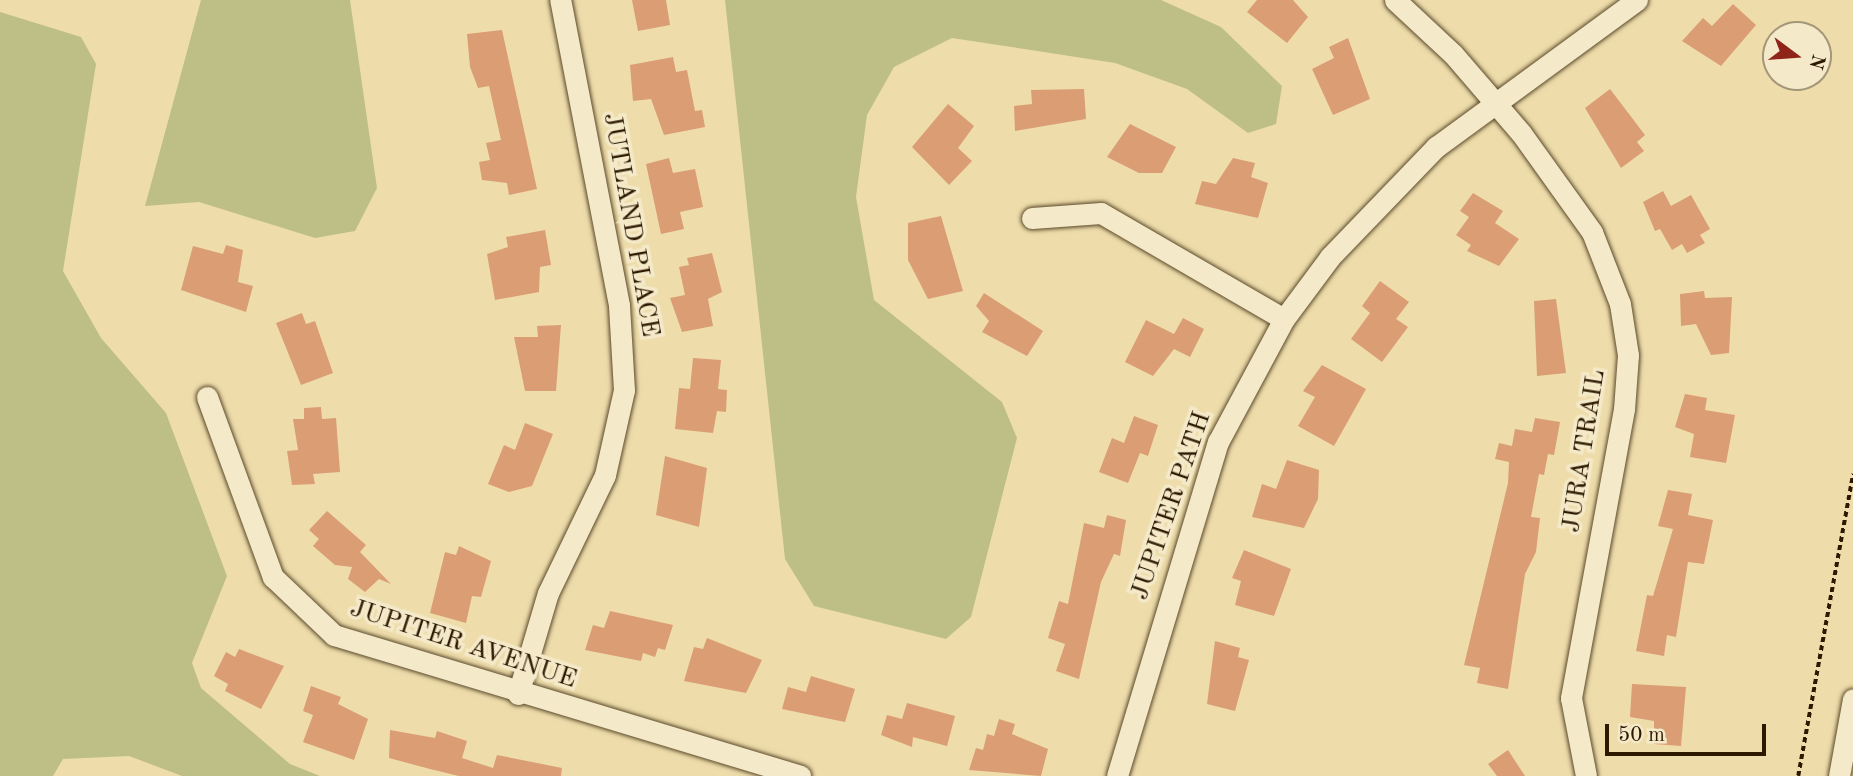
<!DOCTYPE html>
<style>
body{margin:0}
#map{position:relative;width:1853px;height:776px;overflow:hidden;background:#eeddab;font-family:"Old Standard TT",serif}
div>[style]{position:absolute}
.green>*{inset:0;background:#bebf86}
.building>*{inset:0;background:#db9d73}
.path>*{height:3.5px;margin-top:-1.75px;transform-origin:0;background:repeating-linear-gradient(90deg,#2c1900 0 5px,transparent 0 8.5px)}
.roads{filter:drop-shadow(0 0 2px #5c4a2b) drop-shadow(0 0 2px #5c4a2b)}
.minor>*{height:21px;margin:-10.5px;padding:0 10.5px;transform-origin:10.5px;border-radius:10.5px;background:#f4e9c8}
span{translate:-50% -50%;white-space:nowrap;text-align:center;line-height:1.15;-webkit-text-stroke:7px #f4e9c8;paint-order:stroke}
.street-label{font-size:26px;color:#2c1900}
.north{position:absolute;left:1762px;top:21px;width:70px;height:70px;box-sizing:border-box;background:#f4e9c8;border:2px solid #a49678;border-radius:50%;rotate:106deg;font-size:19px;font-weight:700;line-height:28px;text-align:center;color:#2c1900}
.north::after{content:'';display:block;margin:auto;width:24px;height:32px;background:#8f2418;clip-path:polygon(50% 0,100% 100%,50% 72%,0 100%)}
.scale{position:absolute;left:1605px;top:724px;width:161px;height:32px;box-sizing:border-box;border:4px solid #2c1900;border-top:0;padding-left:9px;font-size:21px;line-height:24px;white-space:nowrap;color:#2c1900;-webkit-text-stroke:5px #f4e9c8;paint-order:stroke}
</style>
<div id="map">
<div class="green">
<i style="clip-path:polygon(201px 0,350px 0,377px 188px,355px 231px,315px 238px,199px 202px,145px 206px)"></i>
<i style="clip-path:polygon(725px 0,1161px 0,1221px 27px,1282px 86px,1276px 124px,1248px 133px,1187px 89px,1115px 63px,952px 38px,894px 67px,867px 115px,856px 197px,874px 300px,1002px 402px,1017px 438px,971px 617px,946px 639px,814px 606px,785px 559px)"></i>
<i style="clip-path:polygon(0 12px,81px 37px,96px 64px,63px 271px,101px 338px,166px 413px,227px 576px,192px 663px,201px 688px,290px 764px,320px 776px,182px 776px,129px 756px,63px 759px,53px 776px,0 776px)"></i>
</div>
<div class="building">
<i style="clip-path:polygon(632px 0,666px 0,670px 25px,638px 31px)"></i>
<i style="clip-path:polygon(1257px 0,1293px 0,1308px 17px,1287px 43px,1247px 12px)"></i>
<i style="clip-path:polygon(1733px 4px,1756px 25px,1721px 66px,1682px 41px,1703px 18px,1712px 26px)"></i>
<i style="clip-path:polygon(502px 30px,537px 189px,509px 195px,507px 183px,482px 180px,479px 162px,490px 160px,486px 143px,501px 140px,489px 86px,478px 88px,470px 67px,467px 34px)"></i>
<i style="clip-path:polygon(1348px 38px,1370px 99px,1333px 115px,1312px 69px,1334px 58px,1329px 47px)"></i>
<i style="clip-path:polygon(673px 57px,676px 72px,687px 70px,695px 111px,702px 110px,705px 127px,664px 135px,651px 99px,633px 101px,630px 65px)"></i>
<i style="clip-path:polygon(1084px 89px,1086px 119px,1015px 131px,1014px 106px,1032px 104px,1031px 90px)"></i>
<i style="clip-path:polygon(1610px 89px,1645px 135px,1637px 142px,1644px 151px,1621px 168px,1585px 108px)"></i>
<i style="clip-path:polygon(948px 104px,974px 126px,958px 148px,972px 161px,949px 185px,912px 147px)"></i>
<i style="clip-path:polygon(1130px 124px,1176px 147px,1162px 173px,1139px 173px,1107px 157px)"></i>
<i style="clip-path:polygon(669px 158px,673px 173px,695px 169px,703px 207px,680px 212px,684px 229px,661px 234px,646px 164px)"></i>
<i style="clip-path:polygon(1233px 158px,1255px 163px,1251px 177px,1268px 183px,1258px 218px,1195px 204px,1202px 181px,1216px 184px)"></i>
<i style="clip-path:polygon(1663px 191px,1671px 206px,1691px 195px,1710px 229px,1700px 235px,1705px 243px,1687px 253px,1682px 244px,1672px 250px,1660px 229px,1655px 231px,1643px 202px)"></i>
<i style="clip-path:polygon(1473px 193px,1503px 211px,1495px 223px,1519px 239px,1499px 266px,1467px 251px,1471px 245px,1456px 235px,1469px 217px,1460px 211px)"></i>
<i style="clip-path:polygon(941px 216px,963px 291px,928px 299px,908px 260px,908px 223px)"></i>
<i style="clip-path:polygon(545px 230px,551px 265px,540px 267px,539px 292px,495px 300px,487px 254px,508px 247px,506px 237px)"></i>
<i style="clip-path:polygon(226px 245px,243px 250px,238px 282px,253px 286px,246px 312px,181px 290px,193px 246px,223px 254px)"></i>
<i style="clip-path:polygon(712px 253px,722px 292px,708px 299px,713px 326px,682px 332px,670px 298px,685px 295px,679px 267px,689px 265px,687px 258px)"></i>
<i style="clip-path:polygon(1380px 281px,1409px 302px,1396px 319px,1408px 327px,1382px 362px,1351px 339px,1370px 313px,1362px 306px)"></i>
<i style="clip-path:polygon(1704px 291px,1705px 298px,1732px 297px,1729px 353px,1711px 355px,1696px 324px,1681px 326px,1680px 294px)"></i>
<i style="clip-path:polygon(984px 293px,1043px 331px,1027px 356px,982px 332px,989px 321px,976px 306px)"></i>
<i style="clip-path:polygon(1556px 299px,1566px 373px,1537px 376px,1534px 301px)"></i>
<i style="clip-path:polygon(302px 313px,306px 324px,315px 321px,333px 373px,301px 385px,276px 323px)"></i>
<i style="clip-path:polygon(1183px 318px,1204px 329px,1190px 357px,1174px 349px,1153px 376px,1125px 362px,1146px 320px,1174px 334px)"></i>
<i style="clip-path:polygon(561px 325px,556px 391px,525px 391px,514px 337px,538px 337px,537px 326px)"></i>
<i style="clip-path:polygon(693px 358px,721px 360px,718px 389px,727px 390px,726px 412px,717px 411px,713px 433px,675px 429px,679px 388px,690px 389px)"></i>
<i style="clip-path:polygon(1322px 365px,1366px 389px,1334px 446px,1298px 426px,1315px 397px,1303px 391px)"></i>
<i style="clip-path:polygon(1685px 394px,1707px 398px,1705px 410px,1735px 415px,1726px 463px,1690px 457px,1694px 434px,1675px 427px)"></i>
<i style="clip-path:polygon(321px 407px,322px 419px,336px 418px,340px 472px,313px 474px,315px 484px,292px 485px,287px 451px,298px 450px,293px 419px,304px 419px,304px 408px)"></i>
<i style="clip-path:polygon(1134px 416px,1158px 425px,1148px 456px,1140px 453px,1128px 483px,1099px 472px,1112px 438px,1124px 443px)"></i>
<i style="clip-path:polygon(1535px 418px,1560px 422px,1554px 455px,1548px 454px,1544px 475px,1539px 474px,1531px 517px,1540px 518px,1536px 552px,1525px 574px,1508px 689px,1477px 683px,1480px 668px,1464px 665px,1508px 483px,1509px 462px,1495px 459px,1499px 443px,1512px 446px,1515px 429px,1532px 432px)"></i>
<i style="clip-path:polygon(525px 423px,553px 434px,532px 486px,509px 492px,488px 484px,504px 445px,515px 450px)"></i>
<i style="clip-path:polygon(665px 456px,707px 468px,699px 527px,656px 515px)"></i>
<i style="clip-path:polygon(1287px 460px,1319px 470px,1318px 499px,1304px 528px,1252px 517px,1262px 484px,1276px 489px)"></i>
<i style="clip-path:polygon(1668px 490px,1692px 494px,1688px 515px,1713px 520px,1704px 564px,1688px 562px,1676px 637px,1667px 635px,1664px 656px,1636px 651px,1647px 595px,1653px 596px,1673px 529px,1658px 526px)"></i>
<i style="clip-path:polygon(327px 511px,366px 545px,360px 552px,391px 584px,379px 579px,365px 592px,348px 579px,352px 567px,335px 565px,313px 546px,319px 539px,309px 530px)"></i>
<i style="clip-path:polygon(1107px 515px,1126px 520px,1120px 556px,1114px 554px,1101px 582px,1079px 679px,1056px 671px,1065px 644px,1048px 638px,1059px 601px,1068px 604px,1084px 523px,1104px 528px)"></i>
<i style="clip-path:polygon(459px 546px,491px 561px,481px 597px,472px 596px,466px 623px,430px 613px,445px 552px,456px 555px)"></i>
<i style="clip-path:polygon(1244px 550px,1291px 569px,1274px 616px,1235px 605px,1241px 581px,1232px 578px)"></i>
<i style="clip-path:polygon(610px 611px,673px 625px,665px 650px,658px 648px,655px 657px,643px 653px,641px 661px,585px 650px,593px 625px,604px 628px)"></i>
<i style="clip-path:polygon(707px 638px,762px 660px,746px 693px,684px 681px,694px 647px,703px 649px)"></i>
<i style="clip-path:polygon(1215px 641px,1240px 648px,1238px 657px,1249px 660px,1235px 711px,1207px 704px)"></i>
<i style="clip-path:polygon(239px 649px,284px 666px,261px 709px,225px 691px,228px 684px,214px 676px,226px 652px,235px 657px)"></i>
<i style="clip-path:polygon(811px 676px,855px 689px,845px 722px,782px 709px,788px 687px,806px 692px)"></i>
<i style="clip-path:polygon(1632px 684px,1686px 687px,1681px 746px,1654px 744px,1654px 721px,1630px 717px)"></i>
<i style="clip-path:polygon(311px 686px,341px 697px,338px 704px,368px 719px,354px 760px,303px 742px,313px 715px,303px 711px)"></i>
<i style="clip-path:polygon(907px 703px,955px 716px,947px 746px,913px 737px,912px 747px,881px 735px,887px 715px,902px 719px)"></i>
<i style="clip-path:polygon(999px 719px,1015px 724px,1012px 734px,1048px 749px,1041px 776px,969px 770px,976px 748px,983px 750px,987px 734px,994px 736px)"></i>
<i style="clip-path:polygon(390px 730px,435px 738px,437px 731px,467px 741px,462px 758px,493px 768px,497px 755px,562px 768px,561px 776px,459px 776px,430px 769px,389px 758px)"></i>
<i style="clip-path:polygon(1508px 750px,1525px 776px,1497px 776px,1488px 764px)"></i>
</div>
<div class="path">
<i style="left:1798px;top:776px;width:307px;rotate:-79.7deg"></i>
</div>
<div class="roads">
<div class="minor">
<i style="left:1395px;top:0;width:79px;rotate:43deg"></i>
<i style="left:1453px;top:54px;width:104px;rotate:49.3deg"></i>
<i style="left:1521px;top:133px;width:122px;rotate:54.4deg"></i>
<i style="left:1592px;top:232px;width:77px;rotate:68.7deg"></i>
<i style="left:1620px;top:304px;width:52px;rotate:81.1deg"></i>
<i style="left:1628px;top:355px;width:54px;rotate:94.2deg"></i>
<i style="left:1624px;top:409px;width:294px;rotate:100.4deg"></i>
<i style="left:1571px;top:698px;width:79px;rotate:79.1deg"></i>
<i style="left:1032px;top:218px;width:69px;rotate:-4.1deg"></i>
<i style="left:1101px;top:213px;width:211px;rotate:30.1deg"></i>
<i style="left:207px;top:397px;width:192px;rotate:69.9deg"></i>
<i style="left:273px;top:577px;width:84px;rotate:43.6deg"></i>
<i style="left:334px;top:635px;width:487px;rotate:16.8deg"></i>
<i style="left:518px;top:694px;width:105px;rotate:-73.5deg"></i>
<i style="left:548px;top:593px;width:131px;rotate:-64.2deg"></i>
<i style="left:605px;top:475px;width:87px;rotate:-77.4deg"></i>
<i style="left:624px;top:390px;width:85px;rotate:-93.4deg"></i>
<i style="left:619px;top:305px;width:311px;rotate:-100.9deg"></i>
<i style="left:1117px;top:776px;width:349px;rotate:-73.2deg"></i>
<i style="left:1218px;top:442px;width:140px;rotate:-61.8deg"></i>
<i style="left:1284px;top:319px;width:77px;rotate:-53.4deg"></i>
<i style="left:1330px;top:257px;width:153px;rotate:-46.1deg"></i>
<i style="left:1436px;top:147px;width:249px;rotate:-36.2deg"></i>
<i style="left:1839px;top:776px;width:78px;rotate:-79.7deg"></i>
</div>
</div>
<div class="street-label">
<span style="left:630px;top:225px;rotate:80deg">JUTLAND PLACE</span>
<span style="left:1585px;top:451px;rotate:-81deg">JURA TRAIL</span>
<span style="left:1172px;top:506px;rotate:-71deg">JUPITER PATH</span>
<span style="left:463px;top:645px;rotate:18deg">JUPITER AVENUE</span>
</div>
<div class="north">N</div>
<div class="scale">50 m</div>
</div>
